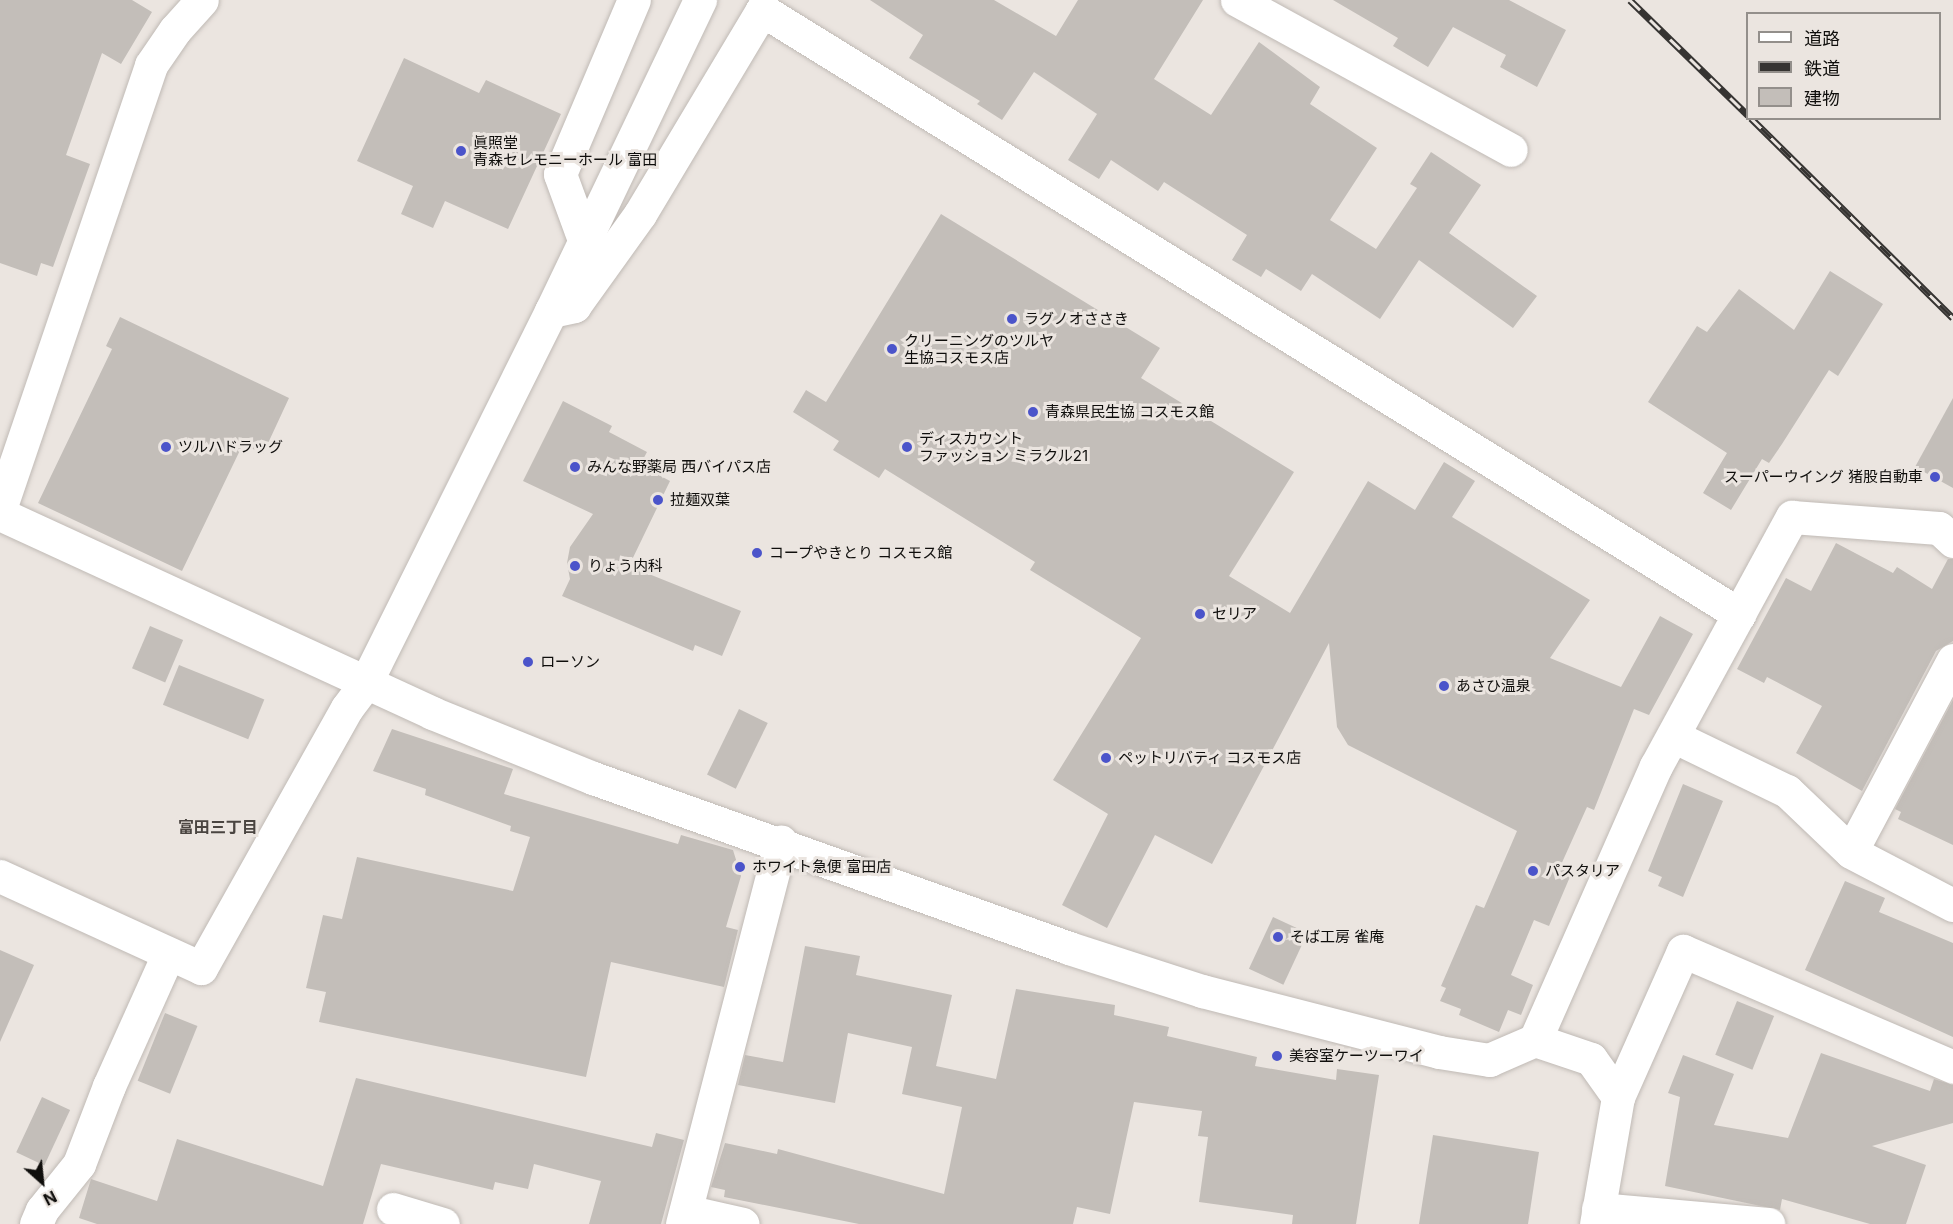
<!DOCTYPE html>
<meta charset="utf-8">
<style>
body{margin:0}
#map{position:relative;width:1953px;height:1224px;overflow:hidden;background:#ebe5e0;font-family:Inter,"Noto Sans JP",sans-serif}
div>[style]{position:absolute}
.building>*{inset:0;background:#c3beb9;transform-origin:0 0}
.roads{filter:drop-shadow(0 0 2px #c0bab5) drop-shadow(0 0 2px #c0bab5)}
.minor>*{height:33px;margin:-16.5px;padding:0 16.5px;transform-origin:16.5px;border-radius:16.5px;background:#fff}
.rail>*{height:7px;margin-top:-3.5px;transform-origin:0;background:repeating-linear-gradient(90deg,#ebe5e0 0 14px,#363432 0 28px);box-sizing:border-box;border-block:2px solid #363432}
.dots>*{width:16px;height:16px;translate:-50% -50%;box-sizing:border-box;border:3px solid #ebe5e0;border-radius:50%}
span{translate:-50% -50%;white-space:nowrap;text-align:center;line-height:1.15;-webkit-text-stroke:6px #ebe5e0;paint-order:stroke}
.poi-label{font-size:15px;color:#0f0e0c}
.left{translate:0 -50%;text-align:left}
.right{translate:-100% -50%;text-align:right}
.neighbourhood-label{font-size:16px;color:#4a4541;font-weight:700}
.legend{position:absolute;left:1746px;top:12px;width:195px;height:108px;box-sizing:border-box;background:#ebe5e0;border:2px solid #938f8b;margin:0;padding:8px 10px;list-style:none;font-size:18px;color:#0f0e0c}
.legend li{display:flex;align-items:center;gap:12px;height:30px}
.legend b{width:30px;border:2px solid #938f8b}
.north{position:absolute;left:12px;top:1152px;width:60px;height:60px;-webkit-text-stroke:4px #ebe5e0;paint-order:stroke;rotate:153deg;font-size:16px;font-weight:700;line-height:24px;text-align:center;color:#0f0e0c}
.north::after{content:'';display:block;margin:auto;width:21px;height:27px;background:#0f0e0c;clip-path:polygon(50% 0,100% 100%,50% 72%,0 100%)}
</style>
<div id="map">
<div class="building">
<i style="clip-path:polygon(0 0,132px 0,152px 12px,121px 64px,102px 53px,66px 155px,90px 164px,53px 267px,41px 263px,37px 276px,0 263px)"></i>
<i style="clip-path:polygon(870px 0,994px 0,1056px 36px,1078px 0,1203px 0,1154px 79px,1211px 115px,1259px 42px,1320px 87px,1310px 104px,1377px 148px,1330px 220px,1376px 249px,1417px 188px,1410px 184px,1431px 152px,1481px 185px,1449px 233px,1537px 296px,1513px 328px,1419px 260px,1380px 319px,1312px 274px,1301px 291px,1266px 269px,1261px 277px,1232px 260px,1247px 235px,1164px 182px,1158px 191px,1111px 160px,1099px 179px,1068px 160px,1097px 114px,1034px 72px,1002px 120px,977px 104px,980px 101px,909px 58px,923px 35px)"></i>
<i style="clip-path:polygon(1333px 0,1509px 0,1566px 30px,1537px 87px,1500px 67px,1506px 55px,1453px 27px,1428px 67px,1393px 46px,1398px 38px)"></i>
<i style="clip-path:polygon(404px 58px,479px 93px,486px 80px,561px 114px,508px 229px,445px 201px,433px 228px,401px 214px,413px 186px,357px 161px)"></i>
<i style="clip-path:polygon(941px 214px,1160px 348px,1141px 378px,1294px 472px,1229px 576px,1290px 613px,1368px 481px,1415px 510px,1444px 462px,1475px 481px,1452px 517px,1590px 600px,1550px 658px,1621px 687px,1660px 616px,1693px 634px,1649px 715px,1634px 709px,1594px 810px,1587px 807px,1560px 867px,1572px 872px,1549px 926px,1534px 920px,1511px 975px,1533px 985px,1521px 1015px,1508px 1010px,1499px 1032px,1459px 1015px,1461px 1009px,1440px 1001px,1446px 988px,1441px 986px,1476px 905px,1484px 908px,1517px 831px,1348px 745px,1337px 727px,1329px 643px,1212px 864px,1155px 835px,1107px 928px,1062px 905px,1108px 814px,1053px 780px,1141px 638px,1030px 570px,1035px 562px,885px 469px,879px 478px,833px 450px,839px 441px,793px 412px,806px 390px,826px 402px)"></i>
<i style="clip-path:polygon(1830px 271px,1883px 304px,1838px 376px,1829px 370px,1782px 444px,1769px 463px,1762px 459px,1731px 510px,1703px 493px,1727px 453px,1648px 402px,1697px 326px,1707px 332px,1739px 289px,1794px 330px)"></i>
<i style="clip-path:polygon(120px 317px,289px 398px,263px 454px,243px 444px,182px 571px,38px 503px,112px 349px,106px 346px)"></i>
<i style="clip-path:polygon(1953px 398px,1953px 488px,1915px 467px)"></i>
<i style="clip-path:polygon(563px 401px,612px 426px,609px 432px,647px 452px,640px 465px,670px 481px,629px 566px,741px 611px,722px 656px,695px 645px,693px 651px,562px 596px,570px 579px,567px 563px,570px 547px,593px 514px,523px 481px)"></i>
<i style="clip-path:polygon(1836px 543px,1893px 573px,1897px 567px,1932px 589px,1948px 559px,1953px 559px,1953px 641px,1936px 651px,1862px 791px,1796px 753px,1822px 706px,1767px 677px,1764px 683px,1737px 669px,1786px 578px,1811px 591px)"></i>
<i style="left:150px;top:626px;width:36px;height:46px;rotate:23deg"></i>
<i style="left:179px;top:665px;width:92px;height:43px;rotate:22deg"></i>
<i style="clip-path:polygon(1953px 700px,1953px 845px,1898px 819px,1901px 812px,1895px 809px)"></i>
<i style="left:739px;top:709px;width:32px;height:73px;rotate:26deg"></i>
<i style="clip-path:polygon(392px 729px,513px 769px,504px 794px,678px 844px,681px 835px,733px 850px,741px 876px,726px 927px,738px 930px,724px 987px,611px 962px,586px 1077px,319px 1022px,326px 992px,306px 988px,323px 915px,342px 919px,357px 857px,513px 891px,530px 837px,510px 831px,511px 826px,425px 795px,426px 789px,373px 771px)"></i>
<i style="clip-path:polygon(1683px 784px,1723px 801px,1683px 897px,1658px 886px,1662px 877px,1648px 871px)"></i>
<i style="clip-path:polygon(1845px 881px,1885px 898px,1879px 912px,1953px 943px,1953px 1037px,1805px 970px)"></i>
<i style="left:1273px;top:917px;width:38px;height:57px;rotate:25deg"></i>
<i style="clip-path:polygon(805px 946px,860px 956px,856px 975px,952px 995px,936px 1066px,996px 1079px,1016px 989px,1115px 1005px,1114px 1015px,1169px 1027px,1167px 1036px,1257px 1057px,1255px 1066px,1336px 1080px,1337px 1069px,1379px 1075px,1356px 1224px,1292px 1224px,1293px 1215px,1199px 1202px,1208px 1137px,1198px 1136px,1202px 1111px,1134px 1102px,1110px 1214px,1077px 1207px,1073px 1224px,859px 1224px,724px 1197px,725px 1190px,711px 1187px,725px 1143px,777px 1154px,778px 1149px,944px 1194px,962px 1107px,902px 1094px,912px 1047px,848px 1033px,835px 1103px,738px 1085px,745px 1055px,783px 1062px)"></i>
<i style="clip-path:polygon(0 950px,34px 965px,0 1042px)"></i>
<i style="left:1737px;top:1001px;width:40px;height:58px;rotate:22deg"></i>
<i style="left:165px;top:1013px;width:35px;height:73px;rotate:22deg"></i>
<i style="clip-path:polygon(1821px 1053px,1930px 1091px,1934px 1079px,1953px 1085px,1953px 1123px,1872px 1146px,1926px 1165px,1906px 1224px,1870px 1224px,1782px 1199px,1780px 1210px,1665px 1186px,1680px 1097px,1668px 1093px,1683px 1055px,1734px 1074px,1714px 1125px,1788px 1138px)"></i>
<i style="clip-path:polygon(356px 1078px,652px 1147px,656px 1133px,684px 1140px,661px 1224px,589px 1224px,601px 1181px,534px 1164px,528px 1189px,495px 1182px,493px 1190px,381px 1164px,363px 1224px,97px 1224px,79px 1218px,91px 1179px,157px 1201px,177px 1139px,323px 1186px)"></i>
<i style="left:42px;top:1097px;width:31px;height:61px;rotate:25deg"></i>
<i style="clip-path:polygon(1433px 1135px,1539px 1152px,1528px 1224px,1419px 1224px)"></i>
</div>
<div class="roads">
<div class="minor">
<i style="left:1237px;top:0;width:312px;rotate:28.7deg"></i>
<i style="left:583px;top:237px;width:67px;rotate:-110.1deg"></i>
<i style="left:560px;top:174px;width:189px;rotate:-67deg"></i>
<i style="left:551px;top:311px;width:24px;rotate:-12deg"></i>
<i style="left:574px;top:306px;width:113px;rotate:-54.3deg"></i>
<i style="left:640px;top:214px;width:238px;rotate:-59.1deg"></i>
<i style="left:762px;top:10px;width:1149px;rotate:31.73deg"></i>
<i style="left:0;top:509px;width:469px;rotate:-71.2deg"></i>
<i style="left:151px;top:65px;width:42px;rotate:-55.6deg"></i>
<i style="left:175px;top:30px;width:40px;rotate:-48deg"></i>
<i style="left:0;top:514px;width:476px;rotate:24.7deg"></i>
<i style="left:432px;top:713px;width:174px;rotate:22deg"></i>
<i style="left:593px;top:778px;width:505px;rotate:19.65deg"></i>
<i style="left:1069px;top:948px;width:140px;rotate:17.9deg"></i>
<i style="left:1202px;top:991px;width:245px;rotate:14.4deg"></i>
<i style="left:1439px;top:1052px;width:51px;rotate:9.1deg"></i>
<i style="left:1489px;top:1060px;width:50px;rotate:-23.5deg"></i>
<i style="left:1535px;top:1040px;width:59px;rotate:18.7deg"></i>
<i style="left:1591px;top:1059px;width:47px;rotate:54.6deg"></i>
<i style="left:1618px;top:1097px;width:129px;rotate:99.8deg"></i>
<i style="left:1953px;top:660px;width:217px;rotate:118deg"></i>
<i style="left:1851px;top:852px;width:115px;rotate:27.5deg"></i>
<i style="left:1673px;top:736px;width:127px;rotate:25.8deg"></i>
<i style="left:1787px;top:791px;width:88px;rotate:43.6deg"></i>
<i style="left:0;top:876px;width:221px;rotate:24.6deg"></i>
<i style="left:201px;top:968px;width:298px;rotate:-60.7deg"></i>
<i style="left:347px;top:708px;width:30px;rotate:-53deg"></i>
<i style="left:365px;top:684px;width:417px;rotate:-63.5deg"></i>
<i style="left:551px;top:311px;width:345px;rotate:-64.4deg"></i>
<i style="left:1535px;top:1040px;width:300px;rotate:-66.2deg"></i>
<i style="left:1656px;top:766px;width:284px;rotate:-61.4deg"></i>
<i style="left:1792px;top:517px;width:147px;rotate:4.3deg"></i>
<i style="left:1939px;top:528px;width:19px;rotate:43deg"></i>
<i style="left:1618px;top:1097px;width:160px;rotate:-66deg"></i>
<i style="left:1683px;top:951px;width:294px;rotate:23.2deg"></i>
<i style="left:393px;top:1209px;width:52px;rotate:16.7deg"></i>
<i style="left:1598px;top:1209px;width:171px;rotate:5deg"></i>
<i style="left:686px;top:1211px;width:58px;rotate:12.8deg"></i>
<i style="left:36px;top:1224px;width:15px;rotate:-67deg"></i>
<i style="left:42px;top:1210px;width:59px;rotate:-51.2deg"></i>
<i style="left:79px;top:1164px;width:84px;rotate:-69deg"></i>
<i style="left:109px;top:1086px;width:144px;rotate:-65.8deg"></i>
<i style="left:682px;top:1224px;width:395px;rotate:-75.5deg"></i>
</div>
</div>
<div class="rail">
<i style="left:1630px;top:0;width:165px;rotate:44.3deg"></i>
<i style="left:1751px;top:118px;width:284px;rotate:44.7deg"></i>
</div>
<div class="dots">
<i style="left:461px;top:151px;background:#4b54ca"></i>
<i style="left:1012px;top:319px;background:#4b54ca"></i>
<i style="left:892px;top:349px;background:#4b54ca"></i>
<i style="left:1033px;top:412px;background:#4b54ca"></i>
<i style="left:166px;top:447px;background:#4b54ca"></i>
<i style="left:907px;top:447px;background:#4b54ca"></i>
<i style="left:575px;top:467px;background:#4b54ca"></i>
<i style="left:1935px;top:477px;background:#4b54ca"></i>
<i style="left:658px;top:500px;background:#4b54ca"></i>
<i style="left:757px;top:553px;background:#4b54ca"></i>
<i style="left:575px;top:566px;background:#4b54ca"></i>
<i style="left:1200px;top:614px;background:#4b54ca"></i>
<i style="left:528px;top:662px;background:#4b54ca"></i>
<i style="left:1444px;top:686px;background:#4b54ca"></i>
<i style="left:1106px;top:758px;background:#4b54ca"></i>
<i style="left:740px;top:867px;background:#4b54ca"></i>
<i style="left:1533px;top:871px;background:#4b54ca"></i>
<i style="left:1278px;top:937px;background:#4b54ca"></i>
<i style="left:1277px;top:1056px;background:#4b54ca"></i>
</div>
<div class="poi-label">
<span class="left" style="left:473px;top:151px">眞照堂<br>青森セレモニーホール 富田</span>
<span class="left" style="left:1024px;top:319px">ラグノオささき</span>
<span class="left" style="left:904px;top:349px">クリーニングのツルヤ<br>生協コスモス店</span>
<span class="left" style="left:1045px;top:412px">青森県民生協 コスモス館</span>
<span class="left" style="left:919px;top:447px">ディスカウント<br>ファッション ミラクル21</span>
<span class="left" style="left:178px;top:447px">ツルハドラッグ</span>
<span class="left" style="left:587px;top:467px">みんな野薬局 西バイパス店</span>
<span class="right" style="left:1923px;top:477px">スーパーウイング 猪股自動車</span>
<span class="left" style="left:670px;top:500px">拉麺双葉</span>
<span class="left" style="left:769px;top:553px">コープやきとり コスモス館</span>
<span class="left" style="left:588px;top:566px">りょう内科</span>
<span class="left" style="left:1212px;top:614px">セリア</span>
<span class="left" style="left:540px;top:662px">ローソン</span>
<span class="left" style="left:1456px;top:686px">あさひ温泉</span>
<span class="left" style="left:1118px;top:758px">ペットリバティ コスモス店</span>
<span class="left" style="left:752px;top:867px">ホワイト急便 富田店</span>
<span class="left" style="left:1545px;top:871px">パスタリア</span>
<span class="left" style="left:1290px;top:937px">そば工房 雀庵</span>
<span class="left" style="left:1289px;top:1056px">美容室ケーツーワイ</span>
</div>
<div class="neighbourhood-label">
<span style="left:218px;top:827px">富田三丁目</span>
</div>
<ul class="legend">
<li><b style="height:8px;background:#fff"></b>道路</li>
<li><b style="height:8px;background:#363432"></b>鉄道</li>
<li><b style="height:16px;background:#c3beb9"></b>建物</li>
</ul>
<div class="north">N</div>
</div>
